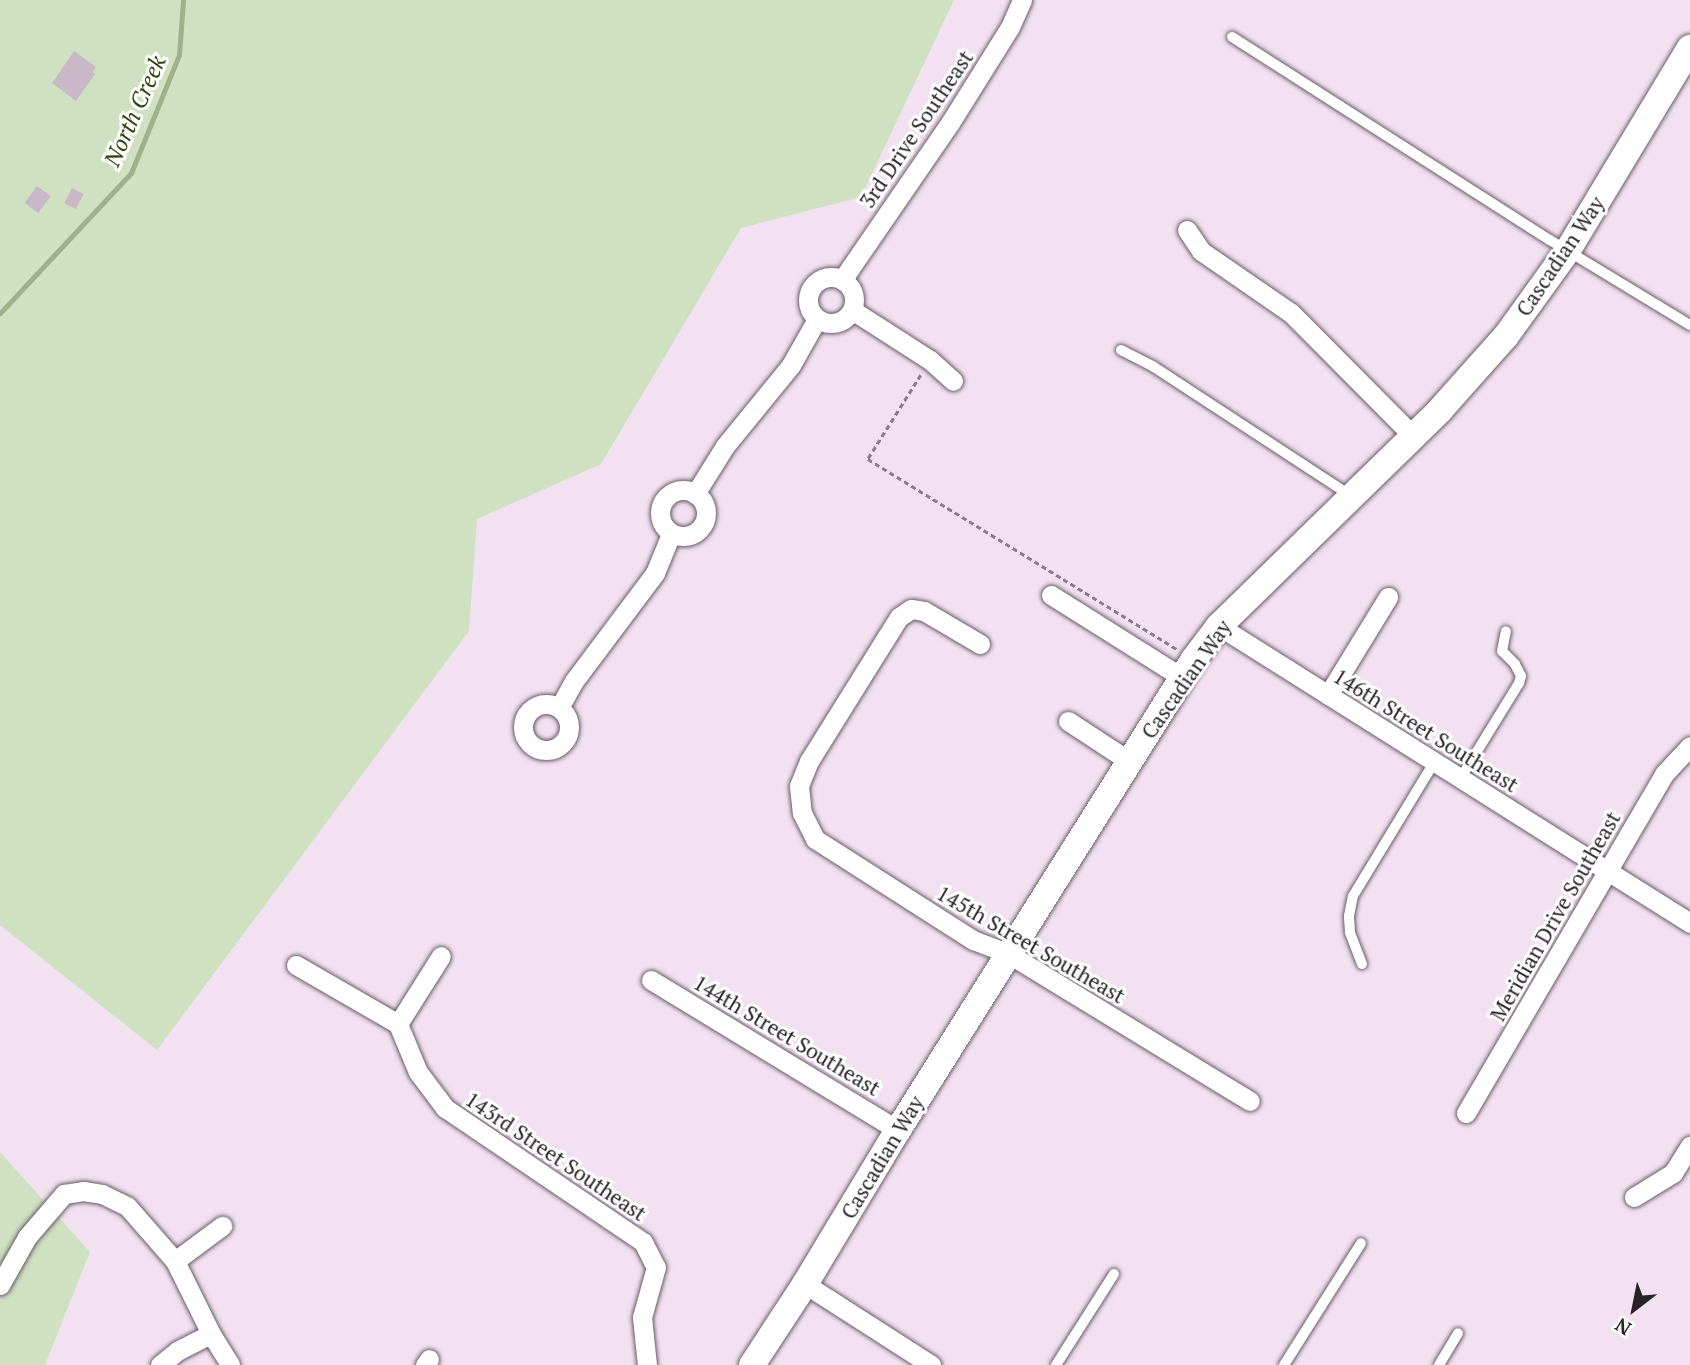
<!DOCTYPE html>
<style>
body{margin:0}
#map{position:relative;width:1690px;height:1365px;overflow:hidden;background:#f2e2f1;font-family:"PT Serif",serif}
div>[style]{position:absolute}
.green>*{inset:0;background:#cfe1c0}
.stream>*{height:5px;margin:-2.5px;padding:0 2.5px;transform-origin:2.5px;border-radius:2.5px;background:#9db28b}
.building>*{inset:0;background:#c9b9c8;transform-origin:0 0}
.path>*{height:2.5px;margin-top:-1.25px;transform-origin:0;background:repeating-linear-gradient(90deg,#887d88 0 5px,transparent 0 8.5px)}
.roads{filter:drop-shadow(0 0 2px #6a5c69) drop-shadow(0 0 2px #6a5c69)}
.lane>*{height:10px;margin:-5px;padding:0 5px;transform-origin:5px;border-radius:5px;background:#fff}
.street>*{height:19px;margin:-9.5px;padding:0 9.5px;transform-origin:9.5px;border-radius:9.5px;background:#fff}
.street>.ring{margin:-9.5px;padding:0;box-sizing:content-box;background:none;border:19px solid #fff;border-radius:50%}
.secondary>*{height:26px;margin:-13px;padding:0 13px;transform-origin:13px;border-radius:13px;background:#fff}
span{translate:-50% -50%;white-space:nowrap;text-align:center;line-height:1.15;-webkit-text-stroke:6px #fff;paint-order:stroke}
.street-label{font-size:21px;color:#292329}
.water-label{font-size:23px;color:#2d460a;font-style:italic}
.north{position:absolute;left:1599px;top:1274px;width:70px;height:70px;-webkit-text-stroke:5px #fff;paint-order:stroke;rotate:212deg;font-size:19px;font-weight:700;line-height:28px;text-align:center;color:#292329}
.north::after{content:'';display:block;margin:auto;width:24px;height:32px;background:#292329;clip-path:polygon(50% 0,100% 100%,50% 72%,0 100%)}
</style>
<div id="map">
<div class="green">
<i style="clip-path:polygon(0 0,954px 0,861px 197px,741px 228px,601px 464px,477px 519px,469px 631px,157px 1050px,0 925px)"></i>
<i style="clip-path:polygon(0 1152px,90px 1252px,45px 1365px,0 1365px)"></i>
</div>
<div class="stream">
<i style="left:0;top:313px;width:192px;rotate:-46.9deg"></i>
<i style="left:131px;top:173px;width:127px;rotate:-67.9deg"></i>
<i style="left:179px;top:55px;width:55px;rotate:-85.8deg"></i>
</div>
<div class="building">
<i style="clip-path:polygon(74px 51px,96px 67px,93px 72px,95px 74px,76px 101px,52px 83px)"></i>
<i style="left:37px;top:186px;width:17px;height:21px;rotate:36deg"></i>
<i style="left:72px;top:188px;width:13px;height:17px;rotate:27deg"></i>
</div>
<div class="path">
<i style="left:921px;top:375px;width:99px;rotate:122.2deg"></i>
<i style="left:868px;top:459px;width:363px;rotate:31.6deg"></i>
</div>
<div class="roads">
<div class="lane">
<i style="left:1232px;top:37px;width:377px;rotate:32.6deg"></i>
<i style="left:1550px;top:240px;width:164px;rotate:31.3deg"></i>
<i style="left:1121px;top:350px;width:37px;rotate:27deg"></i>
<i style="left:1154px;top:367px;width:235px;rotate:33.2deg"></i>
<i style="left:1460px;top:779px;width:113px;rotate:-58.4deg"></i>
<i style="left:1519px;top:683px;width:7px;rotate:-74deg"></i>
<i style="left:1521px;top:676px;width:13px;rotate:-117deg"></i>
<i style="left:1515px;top:664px;width:18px;rotate:-135deg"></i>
<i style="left:1502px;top:651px;width:20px;rotate:-79deg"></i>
<i style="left:1362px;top:964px;width:34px;rotate:-111deg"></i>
<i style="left:1350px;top:932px;width:16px;rotate:-94deg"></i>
<i style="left:1349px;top:916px;width:20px;rotate:-79deg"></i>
<i style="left:1353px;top:896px;width:156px;rotate:-58.7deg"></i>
<i style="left:1056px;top:1365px;width:108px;rotate:-57.5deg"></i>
<i style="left:1284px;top:1365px;width:144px;rotate:-57.7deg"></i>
<i style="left:1439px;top:1365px;width:37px;rotate:-59deg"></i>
</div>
<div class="street">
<i style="left:1187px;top:230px;width:25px;rotate:56deg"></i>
<i style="left:1201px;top:251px;width:109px;rotate:34.6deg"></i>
<i style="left:1291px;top:313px;width:173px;rotate:45.2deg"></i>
<i class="ring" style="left:808px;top:277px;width:27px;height:27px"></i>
<i style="left:842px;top:280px;width:191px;rotate:-55.5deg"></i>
<i style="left:950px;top:123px;width:113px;rotate:-58deg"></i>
<i style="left:1010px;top:27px;width:30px;rotate:-66deg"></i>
<i style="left:852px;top:310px;width:93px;rotate:32.7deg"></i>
<i style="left:930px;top:360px;width:31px;rotate:42deg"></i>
<i class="ring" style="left:660px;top:490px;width:27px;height:27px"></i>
<i style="left:695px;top:494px;width:57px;rotate:-58deg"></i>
<i style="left:725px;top:446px;width:104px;rotate:-50.8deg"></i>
<i style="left:791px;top:365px;width:53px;rotate:-60.5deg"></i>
<i style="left:1051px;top:595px;width:154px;rotate:32.2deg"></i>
<i style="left:1219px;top:626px;width:557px;rotate:32.23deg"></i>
<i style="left:980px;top:644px;width:65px;rotate:-149.5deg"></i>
<i style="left:924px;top:611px;width:13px;rotate:-171deg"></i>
<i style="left:911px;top:609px;width:14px;rotate:146deg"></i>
<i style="left:899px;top:617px;width:170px;rotate:122deg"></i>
<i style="left:809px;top:761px;width:27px;rotate:112deg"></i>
<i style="left:799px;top:786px;width:27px;rotate:84deg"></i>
<i style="left:802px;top:813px;width:29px;rotate:63deg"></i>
<i style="left:815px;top:839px;width:188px;rotate:32.6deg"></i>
<i style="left:973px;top:940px;width:39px;rotate:21deg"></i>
<i style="left:1009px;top:954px;width:282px;rotate:31.4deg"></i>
<i style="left:1328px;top:695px;width:115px;rotate:-58.5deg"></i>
<i class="ring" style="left:523px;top:704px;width:27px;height:27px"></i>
<i style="left:559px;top:708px;width:31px;rotate:-61deg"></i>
<i style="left:574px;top:681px;width:135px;rotate:-53.1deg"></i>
<i style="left:655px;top:573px;width:42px;rotate:-67.7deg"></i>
<i style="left:1068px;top:721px;width:73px;rotate:33.3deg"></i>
<i style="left:296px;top:965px;width:118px;rotate:30deg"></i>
<i style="left:398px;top:1024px;width:52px;rotate:67.4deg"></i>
<i style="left:418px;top:1072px;width:45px;rotate:53.1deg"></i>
<i style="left:445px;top:1108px;width:239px;rotate:34.1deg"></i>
<i style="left:643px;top:1242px;width:28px;rotate:63deg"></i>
<i style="left:656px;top:1267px;width:52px;rotate:105.6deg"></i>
<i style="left:642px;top:1317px;width:48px;rotate:84.1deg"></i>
<i style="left:651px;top:980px;width:289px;rotate:31.3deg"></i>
<i style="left:398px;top:1024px;width:80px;rotate:-57.7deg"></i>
<i style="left:1466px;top:1113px;width:393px;rotate:-59.7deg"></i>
<i style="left:1664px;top:774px;width:38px;rotate:-47deg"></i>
<i style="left:1634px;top:1197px;width:46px;rotate:-31.6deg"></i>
<i style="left:1673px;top:1173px;width:32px;rotate:-58deg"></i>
<i style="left:175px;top:1261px;width:59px;rotate:-36.7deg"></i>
<i style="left:805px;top:1284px;width:150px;rotate:32.7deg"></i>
<i style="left:0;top:1285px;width:55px;rotate:-60.6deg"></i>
<i style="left:27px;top:1237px;width:57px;rotate:-49.3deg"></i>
<i style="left:64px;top:1194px;width:19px;rotate:-9deg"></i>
<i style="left:83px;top:1191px;width:19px;rotate:9deg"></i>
<i style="left:102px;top:1194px;width:28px;rotate:26deg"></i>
<i style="left:127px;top:1206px;width:73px;rotate:48.9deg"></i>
<i style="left:175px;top:1261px;width:81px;rotate:63.7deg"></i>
<i style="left:211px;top:1334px;width:36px;rotate:58deg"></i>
<i style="left:160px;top:1365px;width:22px;rotate:-39deg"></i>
<i style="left:177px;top:1351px;width:38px;rotate:-27deg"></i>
<i style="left:425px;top:1365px;width:7px;rotate:-56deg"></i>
</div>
<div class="secondary">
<i style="left:752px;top:1365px;width:97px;rotate:-56.8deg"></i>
<i style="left:805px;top:1284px;width:180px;rotate:-58.9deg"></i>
<i style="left:898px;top:1130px;width:556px;rotate:-57.85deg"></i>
<i style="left:1194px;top:659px;width:41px;rotate:-52.9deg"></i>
<i style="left:1219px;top:626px;width:309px;rotate:-44.3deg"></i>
<i style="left:1440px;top:410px;width:99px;rotate:-48.3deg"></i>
<i style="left:1506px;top:336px;width:106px;rotate:-54.2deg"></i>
<i style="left:1568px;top:250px;width:236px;rotate:-58.9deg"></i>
</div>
</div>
<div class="street-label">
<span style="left:916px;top:129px;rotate:-56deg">3rd Drive Southeast</span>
<span style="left:1560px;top:256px;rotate:-56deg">Cascadian Way</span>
<span style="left:1186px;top:679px;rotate:-55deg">Cascadian Way</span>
<span style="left:1426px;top:730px;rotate:32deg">146th Street Southeast</span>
<span style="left:1555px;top:916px;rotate:-60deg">Meridian Drive Southeast</span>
<span style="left:1031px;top:944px;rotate:30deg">145th Street Southeast</span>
<span style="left:787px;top:1035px;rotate:31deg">144th Street Southeast</span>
<span style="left:556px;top:1156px;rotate:34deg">143rd Street Southeast</span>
<span style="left:882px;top:1157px;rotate:-59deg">Cascadian Way</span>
</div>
<div class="water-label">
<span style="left:135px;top:111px;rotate:-66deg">North Creek</span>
</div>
<div class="north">N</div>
</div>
